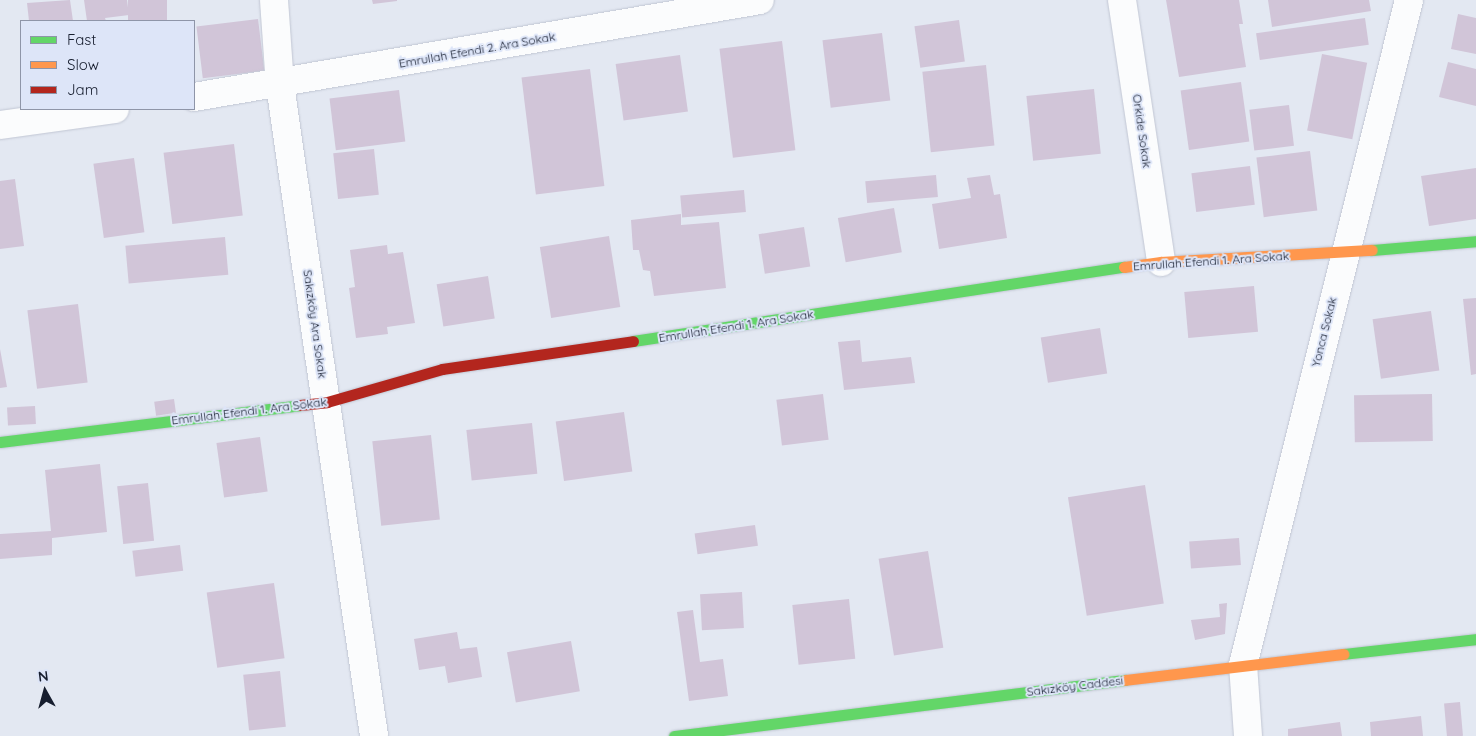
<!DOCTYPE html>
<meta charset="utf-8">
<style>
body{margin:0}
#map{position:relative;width:1476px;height:736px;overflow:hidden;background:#e3e8f2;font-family:Quicksand,sans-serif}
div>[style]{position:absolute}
.building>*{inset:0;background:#d1c5d8;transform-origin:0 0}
.roads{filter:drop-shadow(0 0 1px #c1c6d3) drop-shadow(0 0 1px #c1c6d3)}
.street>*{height:28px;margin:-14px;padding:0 14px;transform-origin:14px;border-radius:14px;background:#fbfcfd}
.fast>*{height:11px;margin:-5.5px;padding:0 5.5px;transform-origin:5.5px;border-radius:5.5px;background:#63d668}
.slow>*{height:11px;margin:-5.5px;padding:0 5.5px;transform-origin:5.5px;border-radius:5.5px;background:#ff974d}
.jam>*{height:11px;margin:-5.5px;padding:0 5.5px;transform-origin:5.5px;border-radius:5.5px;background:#b3261e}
span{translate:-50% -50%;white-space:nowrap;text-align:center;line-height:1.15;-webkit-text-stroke:4px #dde5f8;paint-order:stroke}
.street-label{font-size:12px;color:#171e2f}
.legend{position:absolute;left:20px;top:20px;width:175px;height:90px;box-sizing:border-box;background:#dde5f8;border:1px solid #8e95a8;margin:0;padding:6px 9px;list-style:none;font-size:15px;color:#171e2f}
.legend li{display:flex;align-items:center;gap:10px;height:25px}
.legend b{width:25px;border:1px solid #8e95a8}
.north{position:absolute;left:20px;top:666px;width:50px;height:50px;-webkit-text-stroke:4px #dde5f8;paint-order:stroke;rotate:353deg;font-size:14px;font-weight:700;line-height:20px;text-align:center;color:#171e2f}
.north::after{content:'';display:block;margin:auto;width:18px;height:22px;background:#171e2f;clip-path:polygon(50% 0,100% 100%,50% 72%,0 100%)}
</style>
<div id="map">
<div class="building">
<i style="clip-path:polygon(70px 0,73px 21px,29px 21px,27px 3px)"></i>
<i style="clip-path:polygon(84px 0,127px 0,129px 15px,105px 18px,106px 21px,87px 21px)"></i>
<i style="left:128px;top:0;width:39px;height:21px"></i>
<i style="clip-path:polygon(372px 0,397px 0,397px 1px,373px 4px)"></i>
<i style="clip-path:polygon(1166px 0,1239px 0,1243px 24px,1239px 24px,1246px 67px,1179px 77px)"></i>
<i style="clip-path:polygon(1268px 0,1369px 0,1371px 11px,1272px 27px)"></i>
<i style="clip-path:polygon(1458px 14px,1476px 18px,1476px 54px,1451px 49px)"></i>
<i style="left:1365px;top:18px;width:27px;height:110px;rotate:82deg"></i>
<i style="left:258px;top:19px;width:52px;height:62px;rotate:83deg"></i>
<i style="left:959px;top:20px;width:42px;height:45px;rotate:82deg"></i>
<i style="left:882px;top:33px;width:68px;height:60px;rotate:83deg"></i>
<i style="left:782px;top:41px;width:110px;height:63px;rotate:83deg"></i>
<i style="left:1322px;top:54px;width:46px;height:78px;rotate:11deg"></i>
<i style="left:680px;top:55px;width:57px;height:65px;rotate:82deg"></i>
<i style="clip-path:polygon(1448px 62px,1476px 69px,1476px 106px,1439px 97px)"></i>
<i style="left:986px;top:65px;width:81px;height:64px;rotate:84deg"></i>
<i style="left:590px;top:69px;width:118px;height:69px;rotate:83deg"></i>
<i style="left:1241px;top:82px;width:60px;height:61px;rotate:82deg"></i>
<i style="left:1094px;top:89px;width:65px;height:68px;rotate:84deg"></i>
<i style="left:399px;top:90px;width:52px;height:70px;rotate:83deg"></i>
<i style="left:1289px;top:105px;width:41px;height:40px;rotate:83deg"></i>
<i style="left:234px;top:144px;width:72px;height:71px;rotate:83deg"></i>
<i style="left:374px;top:149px;width:46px;height:41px;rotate:84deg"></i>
<i style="left:1310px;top:151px;width:60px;height:54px;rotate:83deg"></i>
<i style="left:134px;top:158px;width:75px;height:41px;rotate:82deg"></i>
<i style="left:1250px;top:166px;width:39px;height:59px;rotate:83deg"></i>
<i style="clip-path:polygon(1476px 168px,1476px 219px,1429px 226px,1421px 176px)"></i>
<i style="left:936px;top:175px;width:22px;height:71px;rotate:85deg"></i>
<i style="clip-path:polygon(990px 175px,994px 195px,1000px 194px,1007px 238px,939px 249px,932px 204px,971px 198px,967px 178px)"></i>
<i style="clip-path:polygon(15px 179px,24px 246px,0 249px,0 181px)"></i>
<i style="left:744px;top:190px;width:22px;height:64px;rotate:85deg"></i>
<i style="left:894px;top:208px;width:45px;height:57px;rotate:80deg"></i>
<i style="clip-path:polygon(681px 214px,681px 225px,719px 222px,726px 288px,654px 296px,650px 271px,643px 270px,639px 250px,633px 250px,631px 220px)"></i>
<i style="left:804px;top:227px;width:40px;height:46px;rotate:81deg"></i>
<i style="left:609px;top:236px;width:72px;height:70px;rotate:81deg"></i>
<i style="left:225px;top:237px;width:38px;height:100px;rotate:85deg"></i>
<i style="clip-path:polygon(387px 245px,388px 254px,403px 252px,415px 323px,387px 327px,388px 334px,356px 338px,349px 288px,355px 287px,350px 250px)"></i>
<i style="left:488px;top:276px;width:43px;height:52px;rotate:81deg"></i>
<i style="left:1254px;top:286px;width:46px;height:70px;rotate:85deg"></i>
<i style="clip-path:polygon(1476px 298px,1476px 374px,1471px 375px,1463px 299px)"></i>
<i style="left:78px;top:304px;width:79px;height:51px;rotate:83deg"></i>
<i style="left:1431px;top:311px;width:60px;height:59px;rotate:82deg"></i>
<i style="left:1100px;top:328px;width:46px;height:60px;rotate:81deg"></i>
<i style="clip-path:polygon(860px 340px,862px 362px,911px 357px,915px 383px,844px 390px,838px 342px)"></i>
<i style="clip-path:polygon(0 349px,7px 387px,0 388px)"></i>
<i style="left:823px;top:394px;width:46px;height:47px;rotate:83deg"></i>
<i style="left:1432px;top:394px;width:47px;height:78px;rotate:89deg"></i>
<i style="left:174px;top:399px;width:14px;height:20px;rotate:82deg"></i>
<i style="left:35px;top:406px;width:18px;height:28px;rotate:87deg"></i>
<i style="left:624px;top:412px;width:60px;height:69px;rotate:82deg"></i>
<i style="left:532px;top:423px;width:51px;height:66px;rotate:84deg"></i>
<i style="left:431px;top:435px;width:85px;height:59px;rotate:84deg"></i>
<i style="left:260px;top:437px;width:55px;height:44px;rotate:82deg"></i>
<i style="clip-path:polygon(100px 464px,107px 532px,52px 538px,52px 555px,0 559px,0 534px,51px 531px,45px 470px)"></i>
<i style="left:148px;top:483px;width:58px;height:31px;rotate:84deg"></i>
<i style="left:1145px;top:485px;width:120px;height:78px;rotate:81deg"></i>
<i style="left:755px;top:525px;width:21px;height:61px;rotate:82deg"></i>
<i style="left:1239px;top:538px;width:27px;height:50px;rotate:86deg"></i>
<i style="left:180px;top:545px;width:26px;height:48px;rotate:83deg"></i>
<i style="left:928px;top:551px;width:98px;height:50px;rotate:81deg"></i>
<i style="left:274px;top:583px;width:76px;height:68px;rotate:82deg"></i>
<i style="left:742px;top:592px;width:36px;height:42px;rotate:87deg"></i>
<i style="left:849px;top:599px;width:60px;height:57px;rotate:84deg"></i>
<i style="clip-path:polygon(1227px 603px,1225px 634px,1195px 640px,1191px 620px,1220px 617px,1219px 604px)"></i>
<i style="clip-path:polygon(693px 610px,700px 662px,723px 659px,728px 696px,689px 701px,677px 612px)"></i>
<i style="clip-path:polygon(457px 632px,460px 649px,477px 647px,482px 677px,448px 683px,445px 666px,419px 670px,414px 639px)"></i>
<i style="left:571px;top:641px;width:51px;height:65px;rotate:80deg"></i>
<i style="left:280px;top:671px;width:56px;height:37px;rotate:84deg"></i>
<i style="left:1460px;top:702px;width:34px;height:16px;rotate:85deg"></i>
<i style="clip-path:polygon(1421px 716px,1423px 736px,1371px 736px,1370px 722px)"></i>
<i style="clip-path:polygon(1340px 722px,1342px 736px,1288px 736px,1288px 729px)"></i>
</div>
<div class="roads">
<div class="street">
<i style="left:274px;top:0;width:85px;rotate:86deg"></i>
<i style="left:280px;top:85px;width:658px;rotate:81.78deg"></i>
<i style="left:1122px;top:0;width:265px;rotate:81.5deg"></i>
<i style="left:194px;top:97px;width:574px;rotate:-9.72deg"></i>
<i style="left:0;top:125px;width:116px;rotate:-7.9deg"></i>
<i style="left:1248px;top:736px;width:71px;rotate:-94deg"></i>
<i style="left:1243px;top:665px;width:685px;rotate:-75.98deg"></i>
</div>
<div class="fast">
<i style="left:1372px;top:250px;width:104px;rotate:-4.9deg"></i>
<i style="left:633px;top:341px;width:497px;rotate:-8.6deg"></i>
<i style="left:0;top:442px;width:302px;rotate:-7deg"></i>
<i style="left:1343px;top:654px;width:134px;rotate:-6.4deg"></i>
<i style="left:674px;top:736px;width:454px;rotate:-7.1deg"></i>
</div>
<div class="slow">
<i style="left:1124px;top:267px;width:37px;rotate:-8deg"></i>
<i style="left:1161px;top:262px;width:211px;rotate:-3.3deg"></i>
<i style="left:1125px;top:680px;width:220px;rotate:-6.8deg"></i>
</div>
<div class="jam">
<i style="left:300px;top:405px;width:27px;rotate:-6deg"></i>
<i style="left:327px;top:402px;width:120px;rotate:-16deg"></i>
<i style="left:442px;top:369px;width:193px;rotate:-8.3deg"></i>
</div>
</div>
<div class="street-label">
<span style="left:477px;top:50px;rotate:-10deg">Emrullah Efendi 2. Ara Sokak</span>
<span style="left:1142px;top:131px;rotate:82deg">Orkide Sokak</span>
<span style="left:1211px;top:261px;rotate:-4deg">Emrullah Efendi 1. Ara Sokak</span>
<span style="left:315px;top:324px;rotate:82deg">Sakızköy Ara Sokak</span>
<span style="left:736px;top:326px;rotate:-9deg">Emrullah Efendi 1. Ara Sokak</span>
<span style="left:1324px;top:332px;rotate:-76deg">Yonca Sokak</span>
<span style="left:249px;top:411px;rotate:-7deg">Emrullah Efendi 1. Ara Sokak</span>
<span style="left:1075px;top:686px;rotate:-7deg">Sakızköy Caddesi</span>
</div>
<ul class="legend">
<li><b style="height:6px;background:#63d668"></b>Fast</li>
<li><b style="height:6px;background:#ff974d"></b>Slow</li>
<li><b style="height:6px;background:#b3261e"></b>Jam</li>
</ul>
<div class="north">N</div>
</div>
